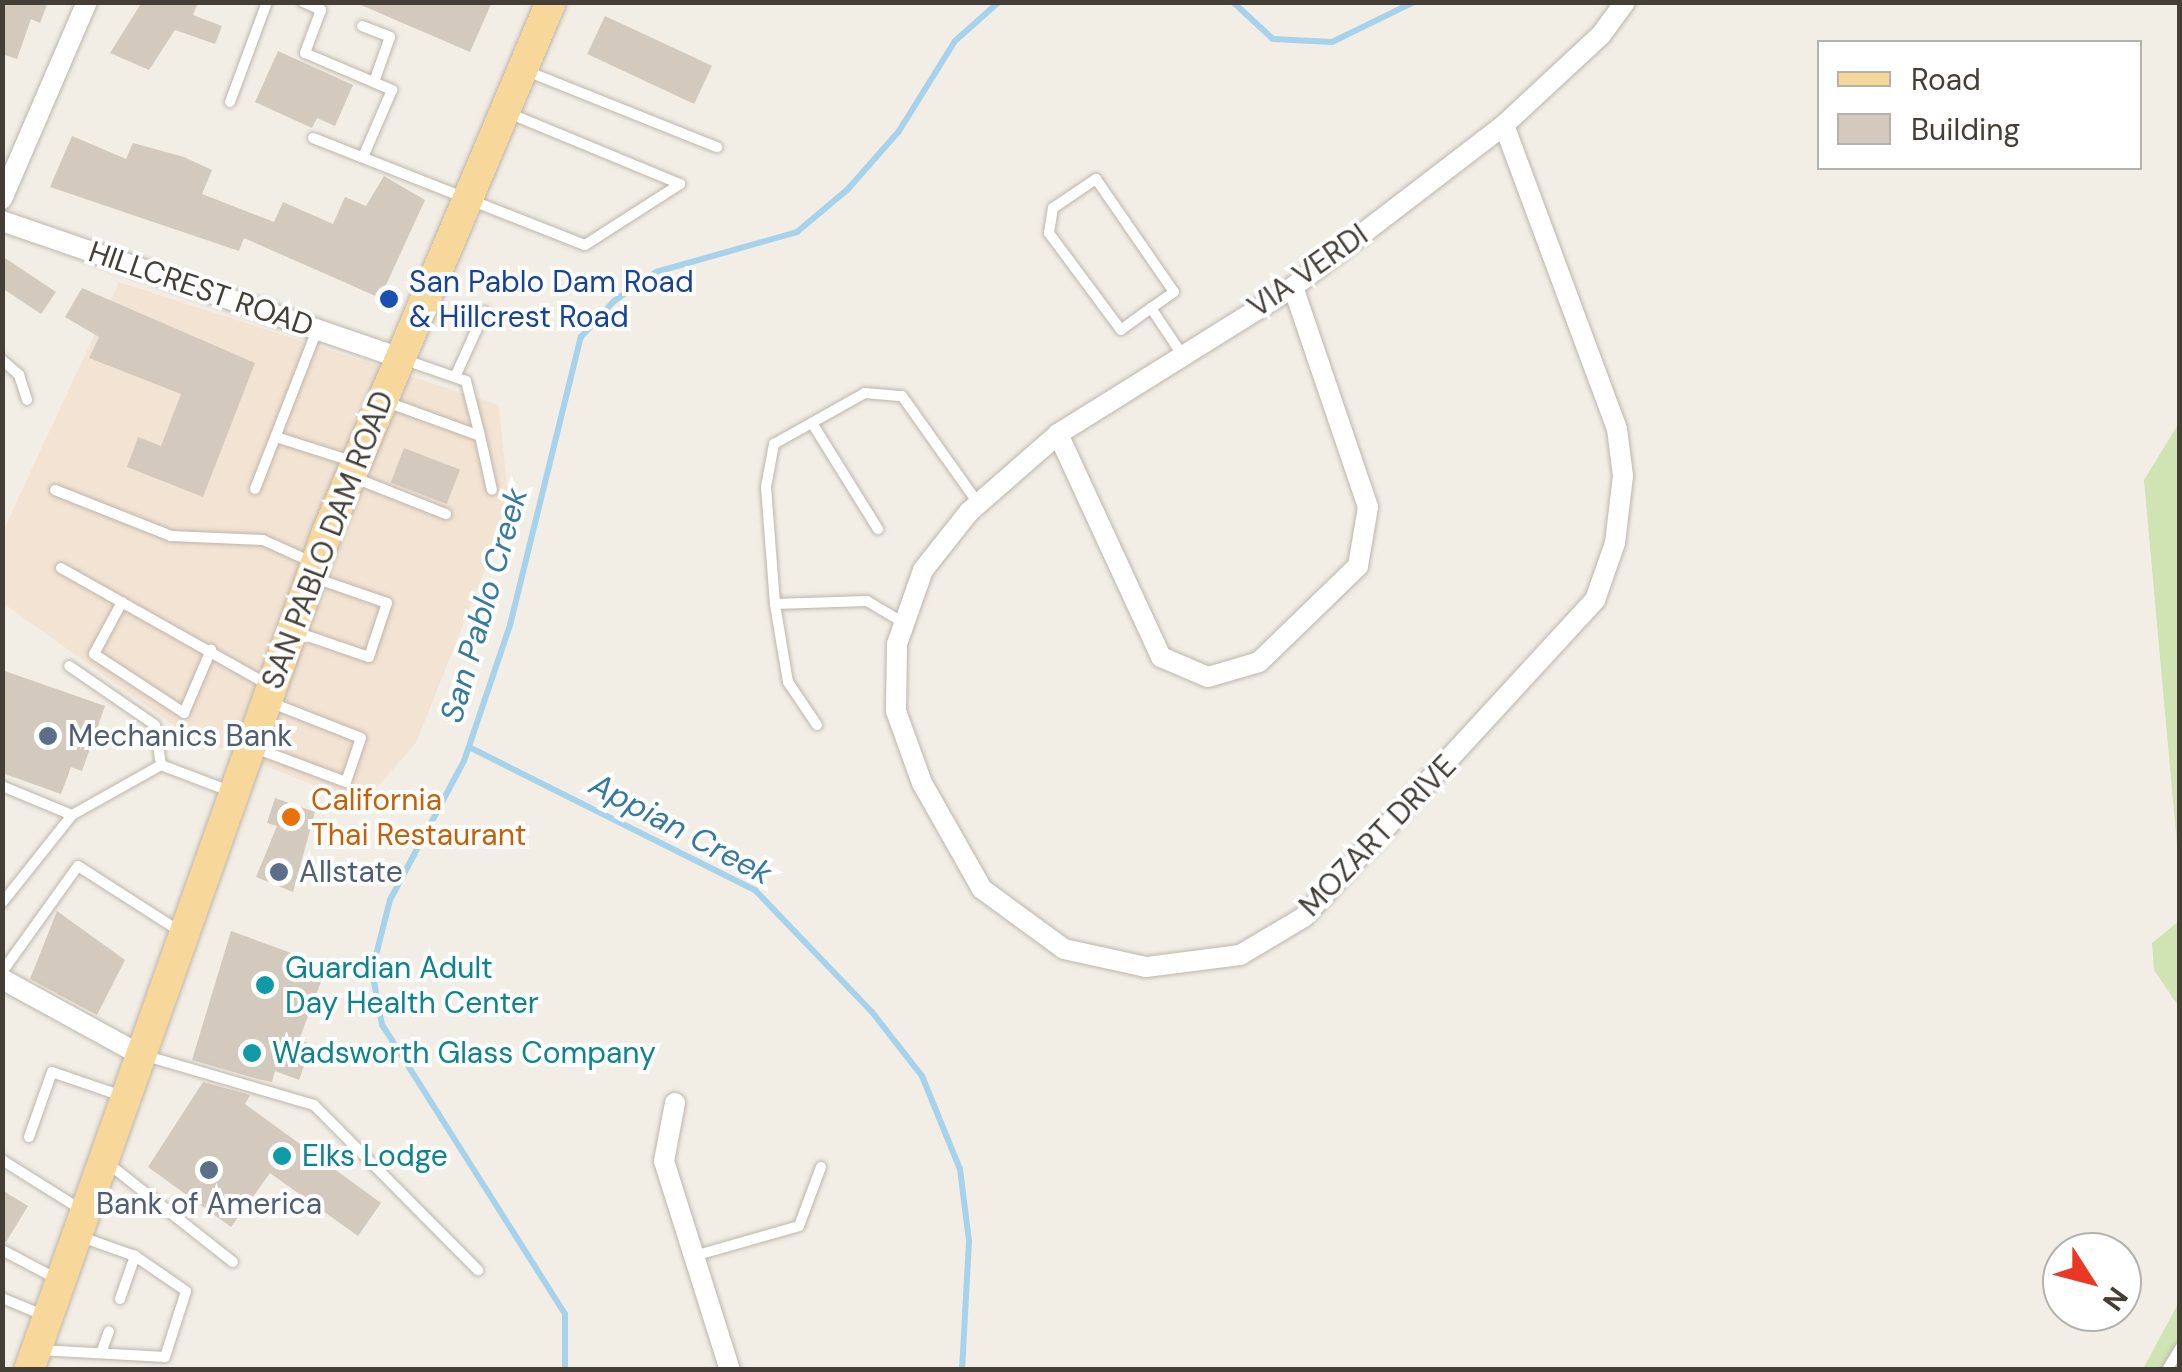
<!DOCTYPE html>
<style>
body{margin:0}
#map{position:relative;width:2182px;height:1372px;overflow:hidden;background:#f2eee6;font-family:"DM Sans",sans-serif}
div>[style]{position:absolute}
.commercial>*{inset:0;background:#f3e3d3}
.green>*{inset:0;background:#d0e3b2}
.stream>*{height:6px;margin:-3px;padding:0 3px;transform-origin:3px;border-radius:3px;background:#a6d2eb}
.building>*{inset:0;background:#d3c9bd;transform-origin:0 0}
.roads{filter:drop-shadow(0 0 2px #bdb5aa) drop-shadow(0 0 2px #bdb5aa)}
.lane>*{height:10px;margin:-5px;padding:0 5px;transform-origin:5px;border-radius:5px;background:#fff}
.street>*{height:20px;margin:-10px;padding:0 10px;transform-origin:10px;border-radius:10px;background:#fff}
.primary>*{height:30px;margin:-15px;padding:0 15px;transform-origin:15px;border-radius:15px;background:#f7d89a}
.dots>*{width:28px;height:28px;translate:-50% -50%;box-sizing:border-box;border:5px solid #fff;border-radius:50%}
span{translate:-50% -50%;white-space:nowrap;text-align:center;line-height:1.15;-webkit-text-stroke:8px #fff;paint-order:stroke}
.street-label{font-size:30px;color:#443e36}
.transit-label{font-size:30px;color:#164399}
.left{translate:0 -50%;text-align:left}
.service-label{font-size:30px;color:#4e5e75}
.food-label{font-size:30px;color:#c56008}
.culture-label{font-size:30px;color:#0d838f}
.water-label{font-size:32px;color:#3579a0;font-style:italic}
.frame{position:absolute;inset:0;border:5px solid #443e36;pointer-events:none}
.legend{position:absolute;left:1817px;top:40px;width:325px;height:130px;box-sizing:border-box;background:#fff;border:2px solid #b4b2af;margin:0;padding:12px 18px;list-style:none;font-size:30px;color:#443e36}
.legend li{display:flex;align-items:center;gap:20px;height:50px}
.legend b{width:50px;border:2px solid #b4b2af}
.north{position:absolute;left:2042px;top:1232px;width:100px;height:100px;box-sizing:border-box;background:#fff;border:2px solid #b4b2af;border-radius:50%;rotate:126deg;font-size:28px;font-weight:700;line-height:40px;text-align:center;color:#443e36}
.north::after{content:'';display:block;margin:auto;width:35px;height:45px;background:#eb3825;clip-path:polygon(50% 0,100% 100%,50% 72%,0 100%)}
</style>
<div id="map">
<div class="commercial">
<i style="clip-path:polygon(119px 282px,499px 405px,509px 509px,416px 743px,362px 804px,189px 736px,3px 603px,3px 531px)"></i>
</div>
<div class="green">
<i style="clip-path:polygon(2179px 423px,2179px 867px,2144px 480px)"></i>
<i style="clip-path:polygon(2179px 921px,2179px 1007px,2154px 970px,2152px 943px)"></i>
<i style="clip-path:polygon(2179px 1302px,2179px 1369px,2143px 1369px)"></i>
</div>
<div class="stream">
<i style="left:1233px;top:2px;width:54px;rotate:42.8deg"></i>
<i style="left:1273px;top:39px;width:59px;rotate:2.9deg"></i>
<i style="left:1332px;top:42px;width:91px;rotate:-26deg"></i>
<i style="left:469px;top:747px;width:320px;rotate:26.6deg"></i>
<i style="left:755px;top:890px;width:169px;rotate:46.2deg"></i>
<i style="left:872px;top:1012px;width:81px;rotate:52deg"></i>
<i style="left:922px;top:1076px;width:100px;rotate:67.8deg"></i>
<i style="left:960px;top:1169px;width:73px;rotate:82.9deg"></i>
<i style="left:969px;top:1241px;width:129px;rotate:93.1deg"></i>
<i style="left:565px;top:1370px;width:56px;rotate:-90deg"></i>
<i style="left:565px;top:1314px;width:342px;rotate:-122.3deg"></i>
<i style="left:382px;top:1025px;width:55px;rotate:-100.5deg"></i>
<i style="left:372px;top:971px;width:73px;rotate:-75.8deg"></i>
<i style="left:390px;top:900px;width:157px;rotate:-62deg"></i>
<i style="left:464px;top:761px;width:144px;rotate:-71.3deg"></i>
<i style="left:510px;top:625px;width:297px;rotate:-76.2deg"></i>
<i style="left:581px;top:337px;width:49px;rotate:-47.5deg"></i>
<i style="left:614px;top:301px;width:51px;rotate:-34.6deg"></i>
<i style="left:656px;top:272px;width:147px;rotate:-15.8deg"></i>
<i style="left:797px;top:232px;width:67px;rotate:-40.1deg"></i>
<i style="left:848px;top:189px;width:77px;rotate:-48.7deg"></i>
<i style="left:899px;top:131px;width:106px;rotate:-58.1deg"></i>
<i style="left:955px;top:41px;width:59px;rotate:-41.6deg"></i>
</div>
<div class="building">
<i style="clip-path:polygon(2px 2px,48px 2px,40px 23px,31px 19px,17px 59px,2px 54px)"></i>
<i style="clip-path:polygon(142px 2px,198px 2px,193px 15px,222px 26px,215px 44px,175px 30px,149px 70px,110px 53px)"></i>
<i style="clip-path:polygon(354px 2px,492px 2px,470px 52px)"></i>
<i style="left:605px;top:16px;width:118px;height:42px;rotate:25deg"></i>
<i style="clip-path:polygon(278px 51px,353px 85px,335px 126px,317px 118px,312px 128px,255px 102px)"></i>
<i style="clip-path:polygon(72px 136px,126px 159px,133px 143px,184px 157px,212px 170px,202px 194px,274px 222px,283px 202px,333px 224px,345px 197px,366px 206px,384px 176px,425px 200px,380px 298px,244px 238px,239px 251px,50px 187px)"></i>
<i style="clip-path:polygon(2px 256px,56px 292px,41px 314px,2px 288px)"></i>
<i style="clip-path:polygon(82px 288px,255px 363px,203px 497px,127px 467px,138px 437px,161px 446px,181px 394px,89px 358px,99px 337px,65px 317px)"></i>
<i style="left:404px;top:448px;width:60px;height:37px;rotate:21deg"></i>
<i style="clip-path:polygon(2px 670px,105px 706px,82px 771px,71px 767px,61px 794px,2px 773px)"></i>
<i style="clip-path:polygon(275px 798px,315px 812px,293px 892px,256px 877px,277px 826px,267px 823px)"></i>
<i style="clip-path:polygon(57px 911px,125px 960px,97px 1015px,30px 979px)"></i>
<i style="clip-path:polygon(231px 931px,327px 966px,299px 1040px,312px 1044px,299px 1080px,275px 1071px,272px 1082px,258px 1079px,192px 1060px)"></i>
<i style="clip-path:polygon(203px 1082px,250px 1095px,245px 1104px,381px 1203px,358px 1236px,270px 1173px,231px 1227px,148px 1167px)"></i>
<i style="clip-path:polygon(2px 1190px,28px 1206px,6px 1242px,2px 1241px)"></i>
</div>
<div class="roads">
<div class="lane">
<i style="left:303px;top:2px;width:20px;rotate:24deg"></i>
<i style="left:321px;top:10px;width:46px;rotate:110.4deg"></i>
<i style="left:305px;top:53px;width:95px;rotate:23deg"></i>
<i style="left:392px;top:90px;width:73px;rotate:113.4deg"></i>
<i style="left:362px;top:26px;width:30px;rotate:21deg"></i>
<i style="left:390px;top:37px;width:48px;rotate:109.6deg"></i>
<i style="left:524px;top:70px;width:208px;rotate:21.8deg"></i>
<i style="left:230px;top:102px;width:107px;rotate:-69.7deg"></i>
<i style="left:313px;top:138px;width:292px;rotate:21.5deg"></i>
<i style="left:585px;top:245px;width:113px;rotate:-32.7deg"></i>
<i style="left:680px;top:184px;width:188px;rotate:-157.5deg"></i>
<i style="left:1151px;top:308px;width:37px;rotate:144deg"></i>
<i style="left:1121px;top:330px;width:121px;rotate:-126.6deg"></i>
<i style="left:1049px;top:233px;width:25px;rotate:-81deg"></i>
<i style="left:1053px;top:208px;width:52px;rotate:-34deg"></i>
<i style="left:1096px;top:179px;width:137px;rotate:55.4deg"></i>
<i style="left:1174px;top:292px;width:28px;rotate:145deg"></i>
<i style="left:1151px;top:308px;width:58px;rotate:56.3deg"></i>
<i style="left:2px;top:360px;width:23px;rotate:41deg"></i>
<i style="left:19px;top:375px;width:26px;rotate:72deg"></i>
<i style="left:455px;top:377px;width:72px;rotate:-65.6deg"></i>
<i style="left:384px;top:401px;width:102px;rotate:20deg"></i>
<i style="left:480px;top:436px;width:57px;rotate:-104.3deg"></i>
<i style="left:466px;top:381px;width:65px;rotate:-161deg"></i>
<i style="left:812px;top:423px;width:125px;rotate:58.1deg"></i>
<i style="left:480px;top:436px;width:55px;rotate:77.5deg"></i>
<i style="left:276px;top:437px;width:79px;rotate:17.7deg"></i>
<i style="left:355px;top:478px;width:98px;rotate:21.6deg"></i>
<i style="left:255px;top:489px;width:171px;rotate:-68.7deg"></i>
<i style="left:55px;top:490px;width:125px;rotate:21.6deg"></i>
<i style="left:171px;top:536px;width:92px;rotate:2.5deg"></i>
<i style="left:263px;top:540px;width:56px;rotate:24.3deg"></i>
<i style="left:61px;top:568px;width:240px;rotate:29.4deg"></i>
<i style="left:122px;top:602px;width:59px;rotate:118.3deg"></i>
<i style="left:94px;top:654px;width:108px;rotate:33.2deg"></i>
<i style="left:184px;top:713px;width:69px;rotate:-66.8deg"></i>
<i style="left:775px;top:604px;width:117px;rotate:-94.4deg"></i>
<i style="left:766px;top:487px;width:44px;rotate:-79.5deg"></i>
<i style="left:774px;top:444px;width:104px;rotate:-29.3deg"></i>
<i style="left:865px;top:393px;width:37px;rotate:5deg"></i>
<i style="left:902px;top:396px;width:131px;rotate:54.6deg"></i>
<i style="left:296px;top:632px;width:77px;rotate:18.9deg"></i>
<i style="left:369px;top:657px;width:57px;rotate:-71.6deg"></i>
<i style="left:387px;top:603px;width:79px;rotate:-160.9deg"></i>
<i style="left:817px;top:725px;width:52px;rotate:-124deg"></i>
<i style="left:788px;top:682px;width:79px;rotate:-99.5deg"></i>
<i style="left:775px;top:604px;width:92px;rotate:-1.9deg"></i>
<i style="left:867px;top:601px;width:43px;rotate:30.7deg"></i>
<i style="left:255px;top:748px;width:97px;rotate:20.5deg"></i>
<i style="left:346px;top:782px;width:46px;rotate:-71.2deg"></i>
<i style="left:361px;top:738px;width:96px;rotate:-158.5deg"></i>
<i style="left:161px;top:765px;width:76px;rotate:20.8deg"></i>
<i style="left:2px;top:786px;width:76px;rotate:22.5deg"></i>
<i style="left:2px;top:903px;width:112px;rotate:-51.5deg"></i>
<i style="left:72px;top:815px;width:102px;rotate:-29.3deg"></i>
<i style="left:161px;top:765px;width:40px;rotate:-98.5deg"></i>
<i style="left:155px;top:725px;width:104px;rotate:-145.5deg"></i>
<i style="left:2px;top:972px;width:130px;rotate:-54.4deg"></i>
<i style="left:78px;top:866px;width:122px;rotate:32.7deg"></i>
<i style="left:143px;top:1055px;width:178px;rotate:16.3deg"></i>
<i style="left:314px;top:1105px;width:233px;rotate:45.2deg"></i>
<i style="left:29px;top:1137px;width:69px;rotate:-70.5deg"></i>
<i style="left:52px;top:1072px;width:74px;rotate:18.9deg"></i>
<i style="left:2px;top:1160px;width:92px;rotate:32.1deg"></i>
<i style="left:105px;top:1161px;width:163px;rotate:38.3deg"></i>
<i style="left:2px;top:1250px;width:60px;rotate:27.8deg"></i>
<i style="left:694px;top:1256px;width:109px;rotate:-15.9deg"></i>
<i style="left:799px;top:1226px;width:63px;rotate:-69.6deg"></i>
<i style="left:2px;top:1298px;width:44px;rotate:22.5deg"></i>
<i style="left:120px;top:1299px;width:46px;rotate:-70.8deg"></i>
<i style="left:40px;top:1350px;width:125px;rotate:3.2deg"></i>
<i style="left:165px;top:1357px;width:69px;rotate:-72.3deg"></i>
<i style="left:186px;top:1291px;width:62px;rotate:-145.5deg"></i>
<i style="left:135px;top:1256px;width:57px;rotate:-160.6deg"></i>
<i style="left:101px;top:1353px;width:23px;rotate:-70deg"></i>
<i style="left:2167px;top:1370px;width:26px;rotate:-59deg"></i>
</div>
<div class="street">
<i style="left:1504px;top:125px;width:324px;rotate:69.6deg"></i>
<i style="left:1617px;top:429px;width:47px;rotate:82.7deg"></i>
<i style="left:1623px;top:476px;width:67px;rotate:96.8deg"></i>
<i style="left:1615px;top:543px;width:60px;rotate:109.3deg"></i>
<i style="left:1595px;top:600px;width:430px;rotate:132.6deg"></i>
<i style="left:1304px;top:917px;width:74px;rotate:149.3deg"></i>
<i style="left:1240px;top:955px;width:95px;rotate:172.7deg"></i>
<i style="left:1146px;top:967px;width:84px;rotate:-167.6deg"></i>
<i style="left:1064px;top:949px;width:102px;rotate:-143.8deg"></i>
<i style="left:982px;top:889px;width:122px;rotate:-119.5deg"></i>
<i style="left:922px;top:783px;width:77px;rotate:-109.9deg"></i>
<i style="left:896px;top:711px;width:67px;rotate:-89.1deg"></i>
<i style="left:897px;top:644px;width:78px;rotate:-70.6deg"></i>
<i style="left:923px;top:570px;width:74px;rotate:-51.6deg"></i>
<i style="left:969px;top:512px;width:118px;rotate:-41.2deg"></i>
<i style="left:1058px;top:434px;width:277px;rotate:-32deg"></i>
<i style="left:1293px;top:287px;width:266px;rotate:-37.5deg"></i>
<i style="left:1504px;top:125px;width:132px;rotate:-42.9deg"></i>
<i style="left:1601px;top:35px;width:41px;rotate:-54deg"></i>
<i style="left:2px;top:199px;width:215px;rotate:-66.7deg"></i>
<i style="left:2px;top:221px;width:421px;rotate:19deg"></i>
<i style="left:1058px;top:434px;width:246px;rotate:65.2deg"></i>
<i style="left:1161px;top:657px;width:51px;rotate:23.1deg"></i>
<i style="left:1208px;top:677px;width:53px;rotate:-16.4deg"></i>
<i style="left:1259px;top:662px;width:138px;rotate:-44.1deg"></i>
<i style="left:1358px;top:566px;width:60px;rotate:-80.4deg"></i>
<i style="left:1368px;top:507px;width:232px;rotate:-108.8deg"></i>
<i style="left:2px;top:979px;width:154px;rotate:28.7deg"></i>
<i style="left:675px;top:1103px;width:59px;rotate:100.7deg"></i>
<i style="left:664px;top:1161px;width:219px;rotate:72.5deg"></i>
</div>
<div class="primary">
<i style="left:29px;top:1370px;width:889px;rotate:-70.42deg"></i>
<i style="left:327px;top:532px;width:575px;rotate:-67.09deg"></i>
</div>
</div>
<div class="dots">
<i style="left:389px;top:299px;background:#1a4fb4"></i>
<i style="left:48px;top:736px;background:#5c6f8a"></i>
<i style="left:291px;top:817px;background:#e8710a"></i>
<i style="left:279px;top:872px;background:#5c6f8a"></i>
<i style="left:265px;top:985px;background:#0f9aa8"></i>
<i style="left:252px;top:1053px;background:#0f9aa8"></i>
<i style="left:282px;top:1156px;background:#0f9aa8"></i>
<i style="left:209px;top:1170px;background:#5c6f8a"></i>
</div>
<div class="street-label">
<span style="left:1308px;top:271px;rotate:-35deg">VIA VERDI</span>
<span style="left:201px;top:289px;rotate:19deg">HILLCREST ROAD</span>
<span style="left:328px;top:540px;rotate:-69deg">SAN PABLO DAM ROAD</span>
<span style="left:1378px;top:836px;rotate:-46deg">MOZART DRIVE</span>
</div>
<div class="transit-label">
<span class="left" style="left:409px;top:299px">San Pablo Dam Road<br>&amp; Hillcrest Road</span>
</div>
<div class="service-label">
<span class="left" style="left:68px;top:736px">Mechanics Bank</span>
<span class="left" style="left:299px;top:872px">Allstate</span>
<span style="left:209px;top:1204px">Bank of America</span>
</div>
<div class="food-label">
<span class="left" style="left:311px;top:817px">California<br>Thai Restaurant</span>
</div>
<div class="culture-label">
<span class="left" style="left:285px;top:985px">Guardian Adult<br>Day Health Center</span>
<span class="left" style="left:272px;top:1053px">Wadsworth Glass Company</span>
<span class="left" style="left:302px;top:1156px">Elks Lodge</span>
</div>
<div class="water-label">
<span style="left:484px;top:605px;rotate:-74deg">San Pablo Creek</span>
<span style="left:681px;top:829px;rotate:28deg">Appian Creek</span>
</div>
<div class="frame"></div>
<ul class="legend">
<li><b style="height:12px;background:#f7d89a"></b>Road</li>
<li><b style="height:28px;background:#d3c9bd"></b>Building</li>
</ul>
<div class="north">N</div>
</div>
